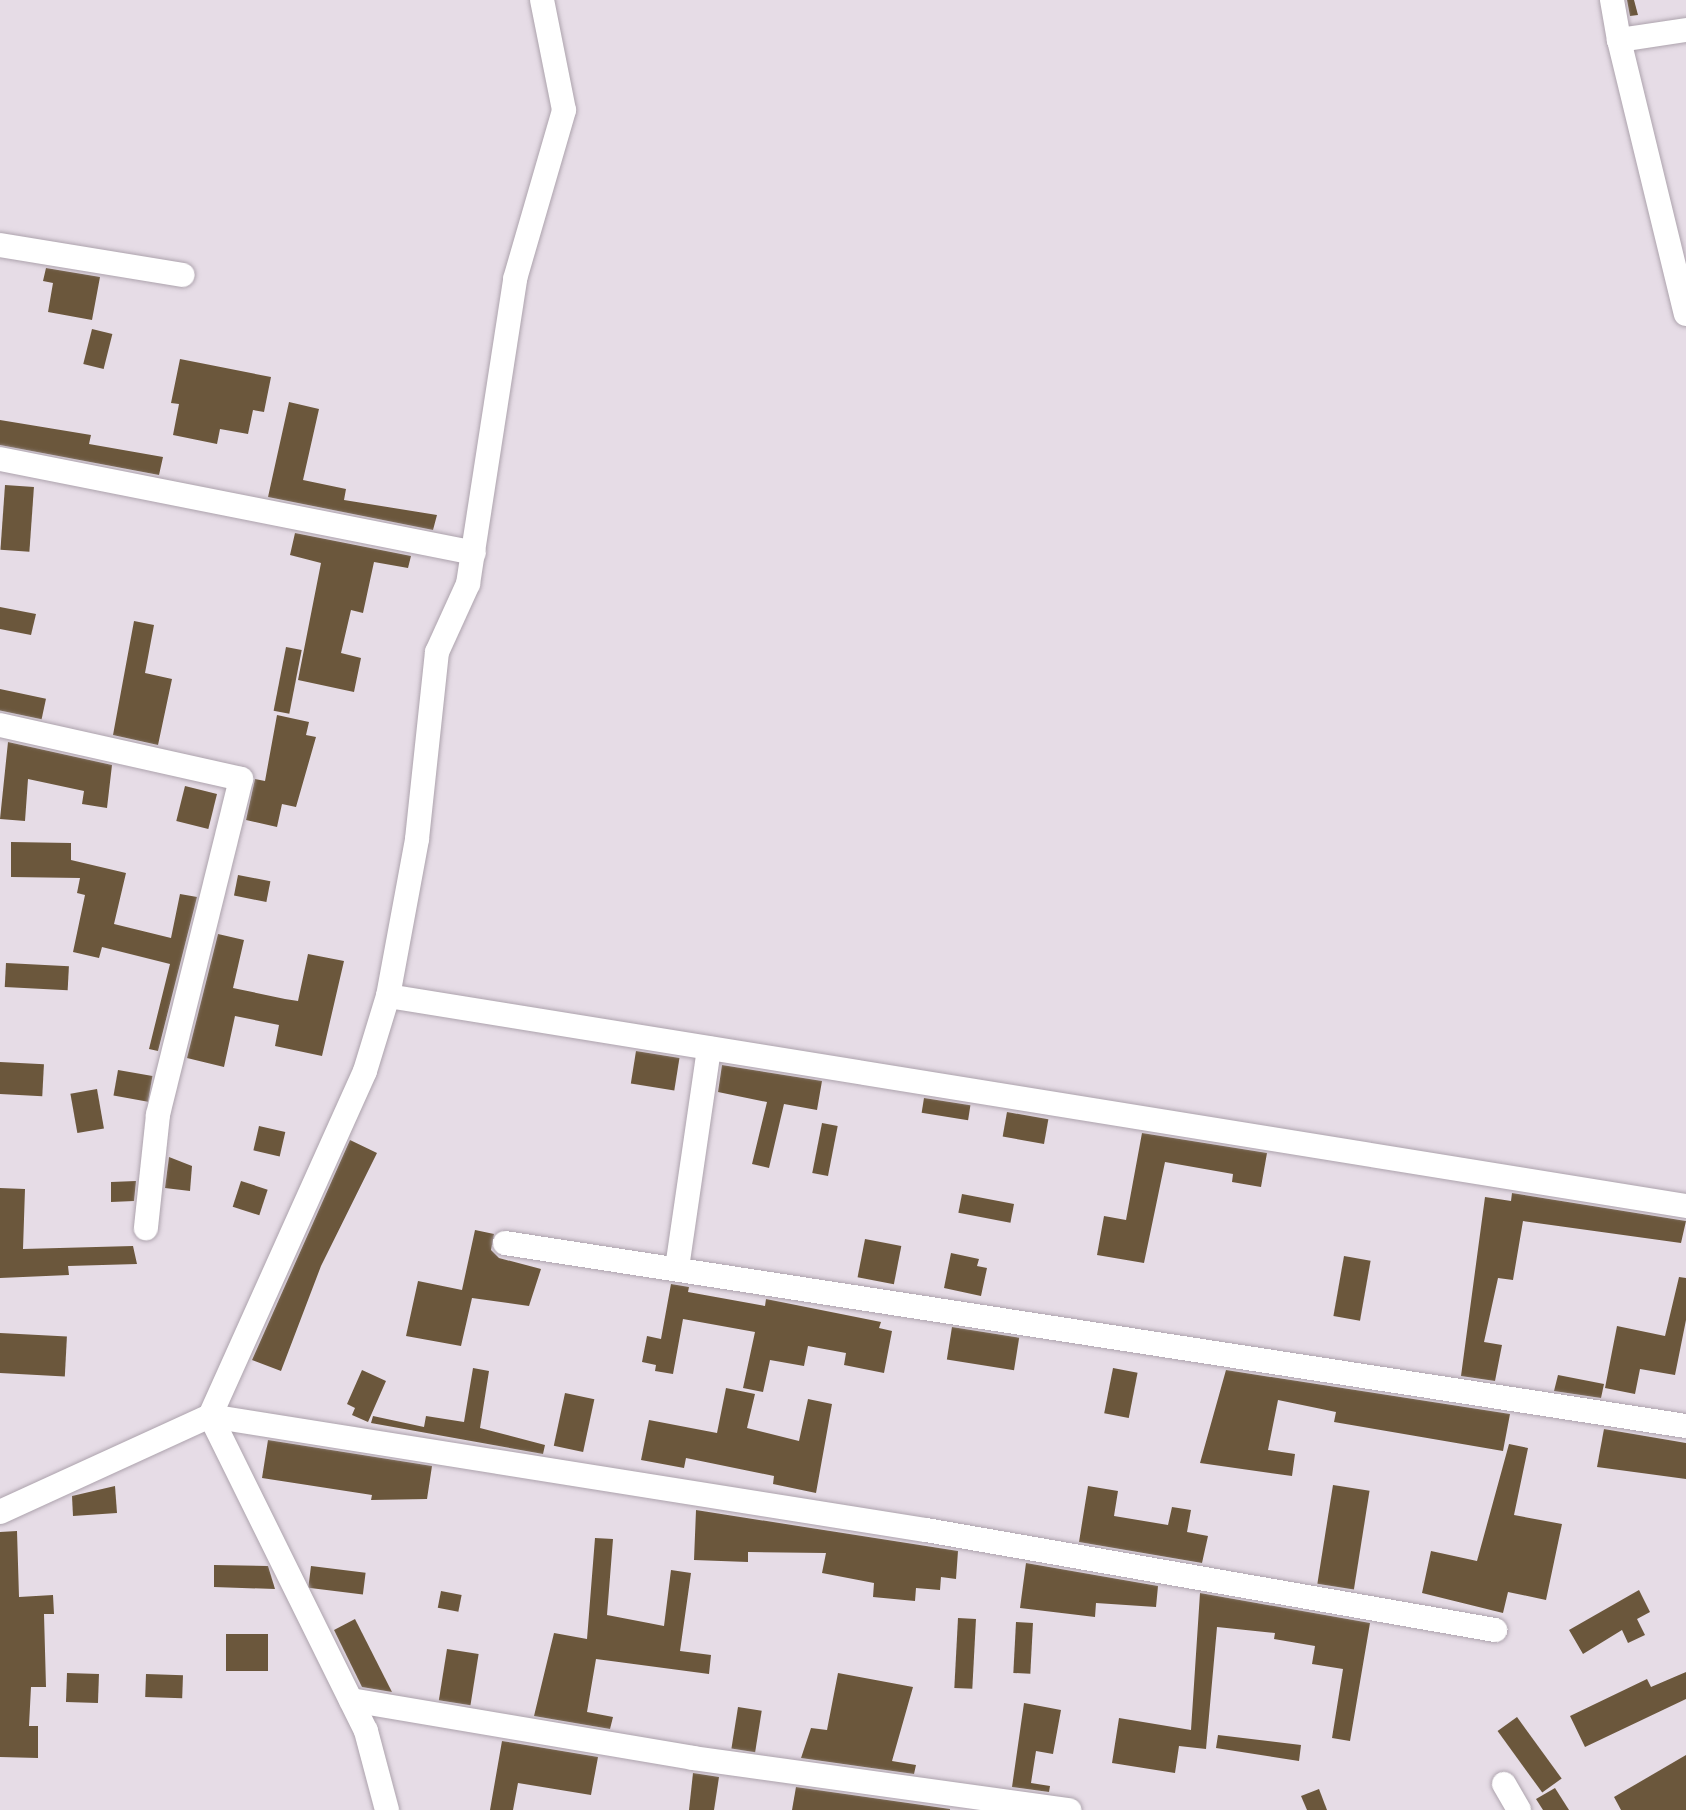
<!DOCTYPE html>
<style>
body{margin:0}
#map{position:relative;width:1686px;height:1810px;overflow:hidden;background:#e6dce6;font-family:"Fira Sans",sans-serif}
div>[style]{position:absolute}
.building>*{inset:0;background:#6b573c;transform-origin:0 0}
.roads{filter:drop-shadow(0 0 2px #ada3ad) drop-shadow(0 0 2px #ada3ad)}
.minor>*{height:24px;margin:-12px;padding:0 12px;transform-origin:12px;border-radius:12px;background:#fff}
span{translate:-50% -50%;white-space:nowrap;text-align:center;line-height:1.15;-webkit-text-stroke:7px #e6dce6;paint-order:stroke}
</style>
<div id="map">
<div class="building">
<i style="clip-path:polygon(1627px 0,1634px 0,1638px 15px,1630px 16px)"></i>
<i style="clip-path:polygon(46px 268px,100px 277px,92px 320px,48px 312px,53px 283px,43px 281px)"></i>
<i style="left:92px;top:329px;width:21px;height:36px;rotate:14deg"></i>
<i style="clip-path:polygon(180px 359px,271px 377px,264px 412px,253px 410px,248px 434px,220px 429px,217px 444px,173px 435px,179px 404px,171px 403px)"></i>
<i style="clip-path:polygon(289px 402px,319px 409px,303px 480px,346px 489px,344px 500px,437px 515px,433px 530px,268px 497px)"></i>
<i style="clip-path:polygon(0 420px,91px 435px,89px 444px,163px 457px,159px 475px,0 445px)"></i>
<i style="left:5px;top:485px;width:29px;height:65px;rotate:4deg"></i>
<i style="clip-path:polygon(295px 533px,411px 556px,408px 568px,374px 562px,363px 613px,351px 610px,341px 653px,361px 658px,354px 692px,298px 680px,321px 563px,290px 555px)"></i>
<i style="clip-path:polygon(0 607px,36px 614px,31px 635px,0 629px)"></i>
<i style="clip-path:polygon(134px 621px,154px 625px,145px 673px,172px 679px,158px 745px,113px 735px)"></i>
<i style="left:286px;top:647px;width:16px;height:65px;rotate:11deg"></i>
<i style="left:0;top:689px;width:47px;height:21px;rotate:12deg"></i>
<i style="clip-path:polygon(277px 715px,309px 722px,306px 735px,316px 737px,296px 807px,282px 804px,277px 827px,246px 820px,255px 779px,265px 781px)"></i>
<i style="clip-path:polygon(8px 742px,112px 765px,107px 808px,82px 804px,84px 791px,28px 779px,25px 821px,0 819px)"></i>
<i style="left:185px;top:786px;width:33px;height:36px;rotate:14deg"></i>
<i style="clip-path:polygon(11px 842px,71px 843px,71px 860px,126px 873px,114px 924px,171px 938px,180px 894px,197px 897px,158px 1051px,149px 1049px,170px 964px,102px 947px,99px 958px,73px 952px,85px 895px,77px 893px,80px 878px,11px 877px)"></i>
<i style="left:238px;top:875px;width:33px;height:21px;rotate:11deg"></i>
<i style="clip-path:polygon(218px 934px,244px 940px,233px 988px,285px 999px,298px 1001px,308px 954px,344px 961px,322px 1056px,275px 1046px,279px 1025px,235px 1016px,224px 1067px,187px 1058px)"></i>
<i style="left:6px;top:963px;width:63px;height:24px;rotate:3deg"></i>
<i style="left:636px;top:1051px;width:44px;height:33px;rotate:9deg"></i>
<i style="left:0;top:1062px;width:44px;height:32px;rotate:3deg"></i>
<i style="clip-path:polygon(722px 1065px,822px 1081px,817px 1110px,784px 1104px,769px 1168px,752px 1164px,767px 1102px,718px 1092px)"></i>
<i style="left:118px;top:1070px;width:35px;height:26px;rotate:10deg"></i>
<i style="left:97px;top:1089px;width:40px;height:27px;rotate:80deg"></i>
<i style="left:924px;top:1098px;width:47px;height:15px;rotate:9deg"></i>
<i style="left:1007px;top:1112px;width:42px;height:25px;rotate:10deg"></i>
<i style="left:822px;top:1123px;width:16px;height:51px;rotate:11deg"></i>
<i style="left:259px;top:1126px;width:27px;height:25px;rotate:13deg"></i>
<i style="clip-path:polygon(1142px 1133px,1267px 1153px,1261px 1187px,1232px 1182px,1233px 1174px,1165px 1162px,1144px 1263px,1097px 1255px,1104px 1216px,1126px 1220px)"></i>
<i style="clip-path:polygon(350px 1140px,377px 1153px,321px 1266px,281px 1371px,252px 1360px)"></i>
<i style="clip-path:polygon(169px 1157px,192px 1166px,190px 1191px,165px 1188px)"></i>
<i style="clip-path:polygon(136px 1181px,134px 1201px,111px 1202px,111px 1182px)"></i>
<i style="left:241px;top:1181px;width:28px;height:27px;rotate:18deg"></i>
<i style="clip-path:polygon(0 1188px,25px 1189px,23px 1249px,133px 1246px,137px 1264px,68px 1266px,69px 1275px,0 1278px)"></i>
<i style="clip-path:polygon(1512px 1193px,1686px 1221px,1681px 1243px,1523px 1221px,1513px 1280px,1498px 1278px,1484px 1342px,1502px 1345px,1495px 1381px,1461px 1376px,1485px 1197px,1511px 1201px)"></i>
<i style="left:962px;top:1194px;width:53px;height:19px;rotate:11deg"></i>
<i style="clip-path:polygon(475px 1230px,494px 1234px,491px 1250px,499px 1258px,541px 1269px,529px 1306px,472px 1298px,461px 1346px,406px 1336px,418px 1281px,462px 1290px)"></i>
<i style="left:865px;top:1239px;width:37px;height:39px;rotate:11deg"></i>
<i style="clip-path:polygon(951px 1253px,979px 1259px,977px 1266px,987px 1268px,981px 1296px,944px 1288px)"></i>
<i style="left:1344px;top:1256px;width:27px;height:61px;rotate:10deg"></i>
<i style="clip-path:polygon(1679px 1277px,1686px 1278px,1686px 1320px,1675px 1375px,1640px 1369px,1635px 1394px,1605px 1388px,1617px 1326px,1665px 1336px)"></i>
<i style="clip-path:polygon(671px 1284px,689px 1287px,688px 1292px,765px 1306px,766px 1299px,881px 1322px,879px 1328px,892px 1331px,884px 1373px,844px 1365px,846px 1353px,808px 1346px,804px 1366px,770px 1360px,763px 1392px,743px 1388px,755px 1332px,683px 1319px,673px 1374px,655px 1371px,656px 1365px,642px 1362px,647px 1336px,661px 1339px)"></i>
<i style="left:952px;top:1327px;width:68px;height:33px;rotate:9deg"></i>
<i style="left:0;top:1333px;width:67px;height:40px;rotate:3deg"></i>
<i style="clip-path:polygon(473px 1368px,489px 1371px,480px 1428px,545px 1445px,543px 1454px,371px 1423px,373px 1416px,424px 1427px,426px 1416px,464px 1422px)"></i>
<i style="left:1113px;top:1368px;width:25px;height:46px;rotate:11deg"></i>
<i style="clip-path:polygon(362px 1370px,386px 1381px,368px 1422px,352px 1415px,355px 1408px,347px 1404px)"></i>
<i style="clip-path:polygon(1226px 1370px,1510px 1414px,1503px 1451px,1334px 1422px,1336px 1412px,1278px 1400px,1268px 1450px,1295px 1454px,1292px 1476px,1200px 1463px)"></i>
<i style="clip-path:polygon(1558px 1375px,1604px 1384px,1601px 1398px,1554px 1391px)"></i>
<i style="clip-path:polygon(726px 1388px,755px 1394px,747px 1428px,799px 1441px,808px 1399px,832px 1404px,816px 1493px,773px 1484px,774px 1476px,686px 1458px,684px 1468px,641px 1460px,649px 1420px,717px 1433px)"></i>
<i style="left:565px;top:1393px;width:30px;height:54px;rotate:12deg"></i>
<i style="clip-path:polygon(1604px 1429px,1686px 1443px,1686px 1479px,1597px 1467px)"></i>
<i style="clip-path:polygon(268px 1440px,432px 1466px,427px 1499px,371px 1500px,372px 1495px,262px 1478px)"></i>
<i style="clip-path:polygon(1509px 1444px,1528px 1448px,1514px 1515px,1562px 1524px,1546px 1600px,1508px 1592px,1503px 1613px,1422px 1593px,1431px 1551px,1477px 1561px)"></i>
<i style="left:1333px;top:1485px;width:37px;height:100px;rotate:9deg"></i>
<i style="clip-path:polygon(115px 1486px,117px 1513px,73px 1516px,72px 1496px)"></i>
<i style="clip-path:polygon(1088px 1486px,1118px 1491px,1114px 1516px,1168px 1525px,1172px 1507px,1191px 1510px,1187px 1532px,1208px 1536px,1202px 1563px,1079px 1542px)"></i>
<i style="clip-path:polygon(696px 1510px,958px 1551px,956px 1579px,941px 1577px,940px 1590px,916px 1588px,915px 1601px,873px 1597px,874px 1583px,822px 1573px,826px 1553px,748px 1552px,748px 1562px,694px 1560px)"></i>
<i style="clip-path:polygon(17px 1531px,19px 1597px,53px 1595px,54px 1614px,44px 1614px,46px 1687px,31px 1687px,29px 1726px,38px 1726px,38px 1758px,0 1757px,0 1532px)"></i>
<i style="clip-path:polygon(595px 1538px,613px 1539px,607px 1615px,664px 1626px,671px 1570px,691px 1573px,680px 1651px,711px 1655px,709px 1674px,596px 1659px,587px 1712px,613px 1717px,610px 1729px,534px 1716px,554px 1633px,587px 1639px)"></i>
<i style="clip-path:polygon(1026px 1563px,1158px 1586px,1156px 1607px,1096px 1603px,1095px 1617px,1020px 1608px)"></i>
<i style="clip-path:polygon(214px 1565px,268px 1566px,275px 1589px,214px 1587px)"></i>
<i style="left:311px;top:1566px;width:55px;height:22px;rotate:7deg"></i>
<i style="clip-path:polygon(1639px 1590px,1650px 1612px,1637px 1619px,1645px 1635px,1628px 1643px,1622px 1630px,1583px 1654px,1569px 1630px)"></i>
<i style="left:441px;top:1591px;width:21px;height:17px;rotate:11deg"></i>
<i style="clip-path:polygon(1200px 1593px,1370px 1623px,1350px 1741px,1332px 1738px,1343px 1669px,1312px 1664px,1315px 1646px,1274px 1639px,1275px 1633px,1217px 1627px,1206px 1749px,1179px 1746px,1175px 1773px,1112px 1763px,1119px 1718px,1191px 1730px)"></i>
<i style="left:958px;top:1618px;width:18px;height:70px;rotate:3deg"></i>
<i style="clip-path:polygon(355px 1619px,392px 1692px,362px 1687px,334px 1630px)"></i>
<i style="left:1016px;top:1622px;width:17px;height:51px;rotate:3deg"></i>
<i style="left:226px;top:1634px;width:42px;height:37px"></i>
<i style="left:447px;top:1649px;width:32px;height:52px;rotate:9deg"></i>
<i style="clip-path:polygon(1686px 1672px,1686px 1699px,1585px 1747px,1570px 1716px,1647px 1679px,1651px 1687px)"></i>
<i style="left:67px;top:1673px;width:32px;height:29px;rotate:2deg"></i>
<i style="clip-path:polygon(838px 1673px,913px 1687px,892px 1761px,916px 1765px,914px 1774px,801px 1758px,811px 1728px,827px 1730px)"></i>
<i style="left:146px;top:1674px;width:37px;height:23px;rotate:2deg"></i>
<i style="clip-path:polygon(1024px 1703px,1061px 1710px,1053px 1754px,1036px 1751px,1031px 1783px,1050px 1786px,1049px 1792px,1012px 1787px)"></i>
<i style="left:738px;top:1707px;width:24px;height:42px;rotate:9deg"></i>
<i style="left:1517px;top:1717px;width:76px;height:24px;rotate:54deg"></i>
<i style="clip-path:polygon(1218px 1735px,1301px 1745px,1299px 1761px,1216px 1748px)"></i>
<i style="clip-path:polygon(502px 1741px,598px 1757px,591px 1795px,518px 1783px,513px 1810px,490px 1810px)"></i>
<i style="clip-path:polygon(1686px 1755px,1686px 1810px,1621px 1810px,1614px 1797px)"></i>
<i style="clip-path:polygon(693px 1773px,719px 1777px,714px 1810px,689px 1810px)"></i>
<i style="clip-path:polygon(796px 1787px,950px 1809px,950px 1810px,792px 1810px)"></i>
<i style="clip-path:polygon(1555px 1788px,1569px 1810px,1543px 1810px,1536px 1799px)"></i>
<i style="clip-path:polygon(1319px 1789px,1327px 1810px,1307px 1810px,1301px 1796px)"></i>
</div>
<div class="roads">
<div class="minor">
<i style="left:1612px;top:0;width:41px;rotate:80.1deg"></i>
<i style="left:1686px;top:30px;width:68px;rotate:171.5deg"></i>
<i style="left:1619px;top:40px;width:282px;rotate:76.3deg"></i>
<i style="left:0;top:245px;width:185px;rotate:9.3deg"></i>
<i style="left:0;top:459px;width:483px;rotate:11.2deg"></i>
<i style="left:0;top:725px;width:247px;rotate:12.6deg"></i>
<i style="left:241px;top:779px;width:346px;rotate:103.9deg"></i>
<i style="left:158px;top:1115px;width:114px;rotate:96.1deg"></i>
<i style="left:388px;top:996px;width:160px;rotate:-79.5deg"></i>
<i style="left:417px;top:839px;width:188px;rotate:-83.9deg"></i>
<i style="left:437px;top:652px;width:75px;rotate:-65.5deg"></i>
<i style="left:468px;top:584px;width:309px;rotate:-81.2deg"></i>
<i style="left:515px;top:279px;width:176px;rotate:-73.8deg"></i>
<i style="left:564px;top:110px;width:112px;rotate:-101.3deg"></i>
<i style="left:505px;top:1243px;width:1195px;rotate:8.81deg"></i>
<i style="left:677px;top:1268px;width:222px;rotate:-81.7deg"></i>
<i style="left:0;top:1512px;width:231px;rotate:-24.6deg"></i>
<i style="left:210px;top:1416px;width:725px;rotate:9.05deg"></i>
<i style="left:926px;top:1530px;width:578px;rotate:9.97deg"></i>
<i style="left:351px;top:1700px;width:347px;rotate:9.6deg"></i>
<i style="left:693px;top:1758px;width:380px;rotate:7.9deg"></i>
<i style="left:1504px;top:1784px;width:30px;rotate:60deg"></i>
<i style="left:387px;top:1810px;width:82px;rotate:-104.9deg"></i>
<i style="left:366px;top:1731px;width:352px;rotate:-116.3deg"></i>
<i style="left:210px;top:1416px;width:378px;rotate:-65.8deg"></i>
<i style="left:365px;top:1071px;width:78px;rotate:-73deg"></i>
<i style="left:388px;top:996px;width:1315px;rotate:9.19deg"></i>
</div>
</div>
</div>
